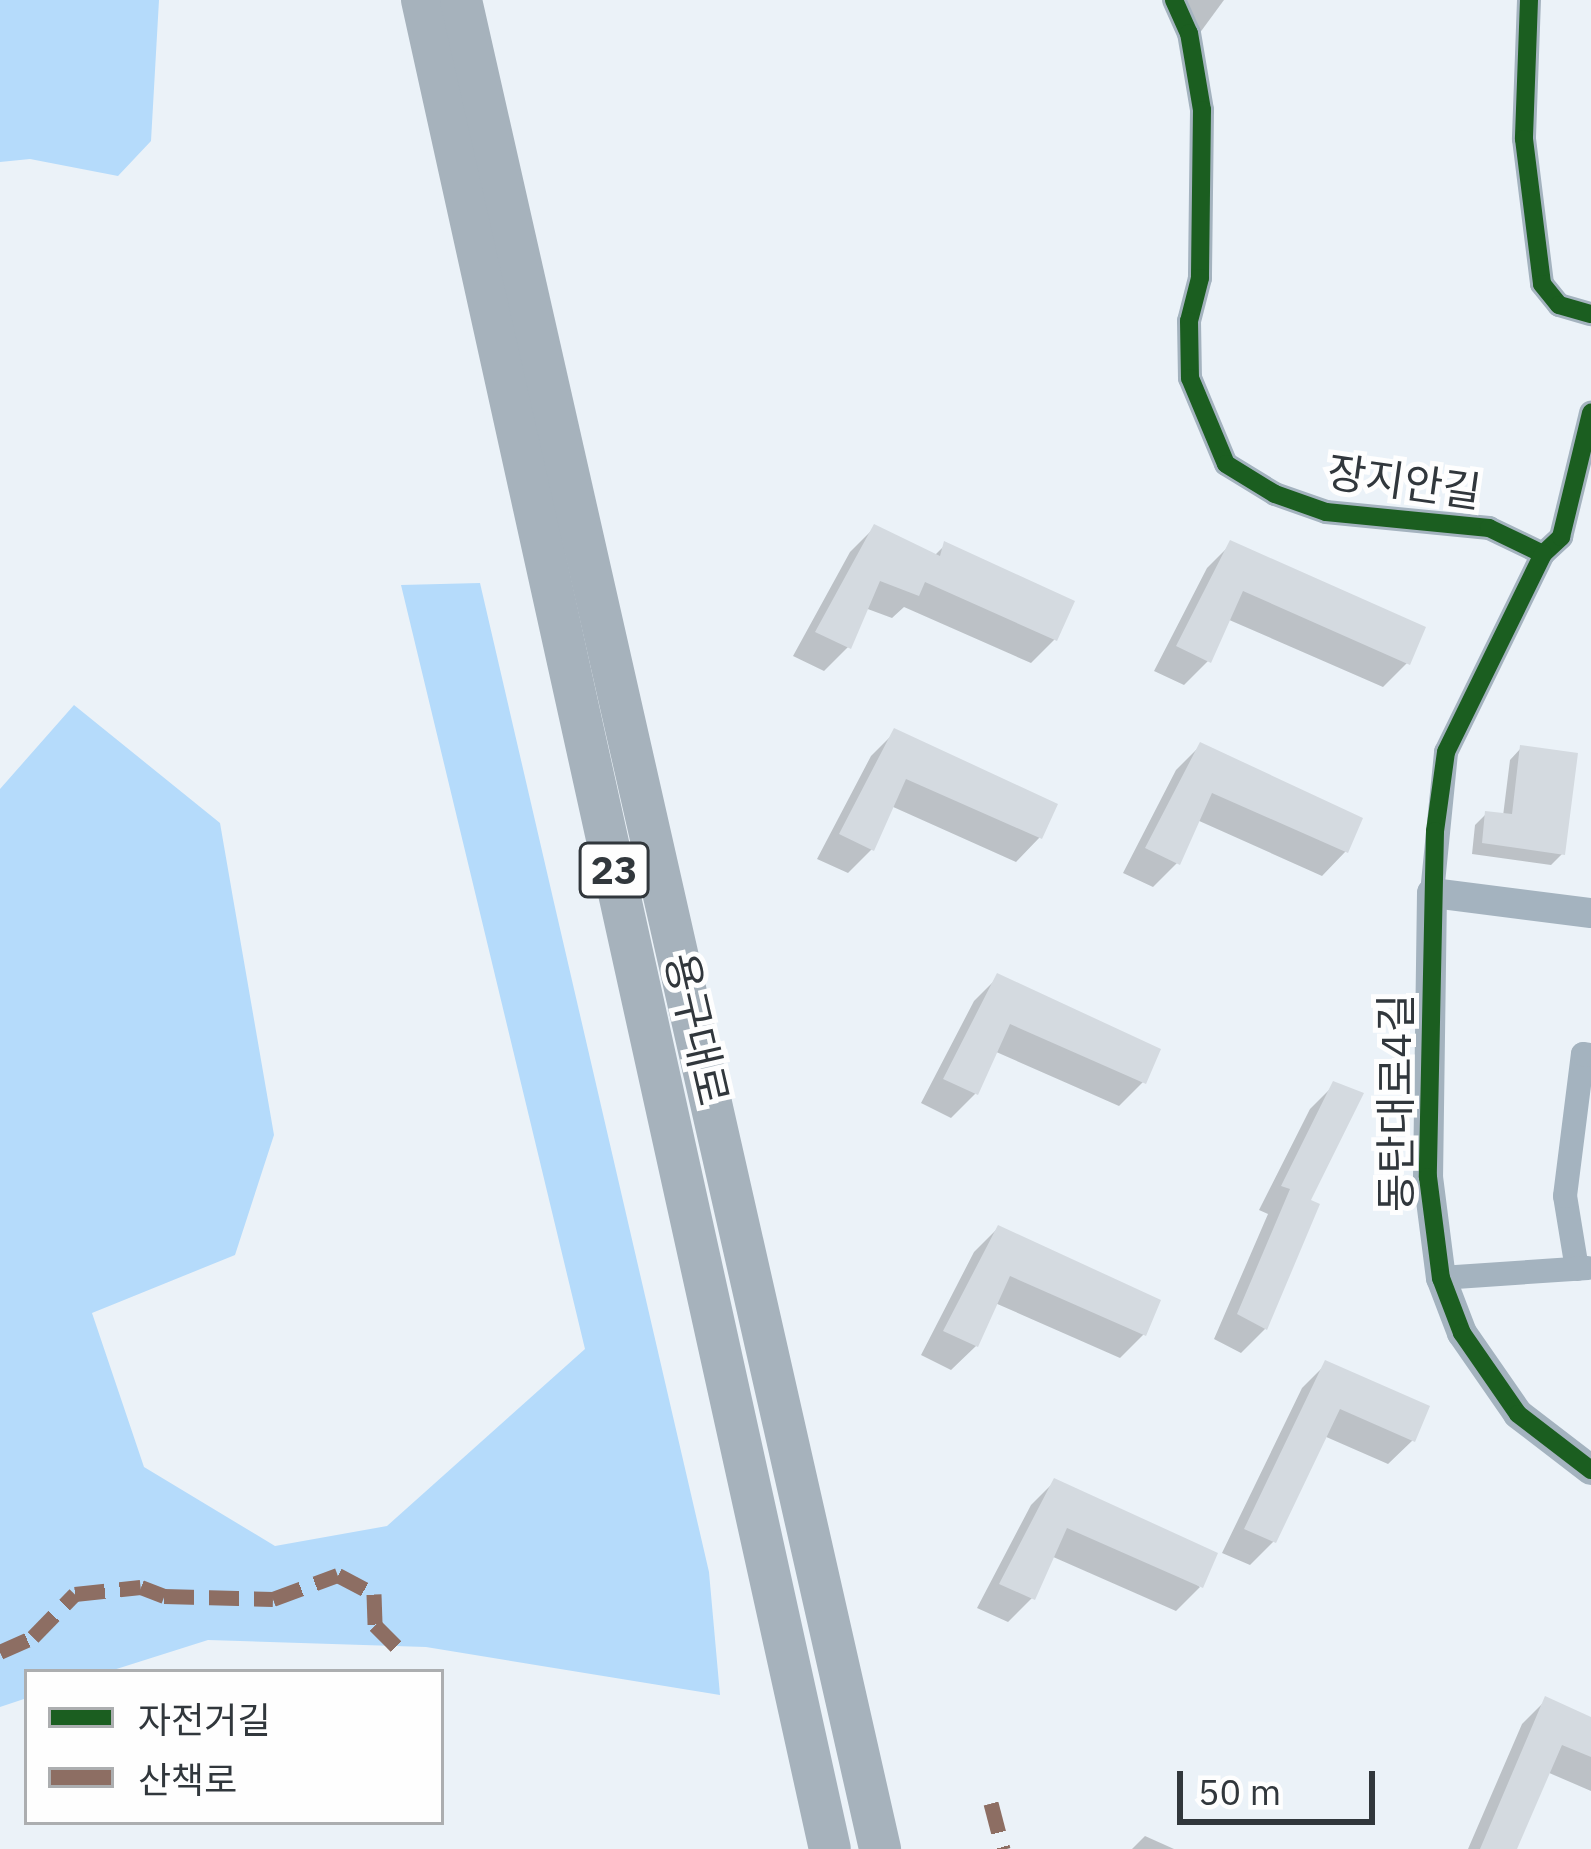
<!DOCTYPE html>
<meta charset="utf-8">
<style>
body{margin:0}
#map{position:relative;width:1591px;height:1849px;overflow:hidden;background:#ebf2f8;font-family:"IBM Plex Sans","Noto Sans KR",sans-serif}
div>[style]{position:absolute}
.green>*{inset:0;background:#b5dbfb}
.shadow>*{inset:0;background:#0003}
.building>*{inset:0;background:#d4dae0}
.minor>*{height:24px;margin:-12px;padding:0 12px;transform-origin:12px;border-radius:12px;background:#a4b3bf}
.tertiary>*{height:30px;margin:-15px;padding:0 15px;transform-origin:15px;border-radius:15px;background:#a4b3bf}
.trunk>*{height:42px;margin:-21px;padding:0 21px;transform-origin:21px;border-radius:21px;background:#a6b2bc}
.quiet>*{height:15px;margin-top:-7.5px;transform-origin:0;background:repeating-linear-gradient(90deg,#8d6e63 0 30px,transparent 0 45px)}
.cycleway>*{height:18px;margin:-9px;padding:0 9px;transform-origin:9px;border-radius:9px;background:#1b5e20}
span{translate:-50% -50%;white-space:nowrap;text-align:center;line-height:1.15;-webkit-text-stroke:10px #fefefe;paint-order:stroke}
.shield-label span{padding:3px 9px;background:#fefefe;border:3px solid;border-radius:9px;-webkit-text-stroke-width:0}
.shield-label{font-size:39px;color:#31373c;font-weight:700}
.street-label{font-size:42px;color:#31373c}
.legend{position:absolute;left:24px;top:1669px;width:420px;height:156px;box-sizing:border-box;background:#fefefe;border:3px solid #acaeb0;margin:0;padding:15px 21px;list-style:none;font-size:36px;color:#31373c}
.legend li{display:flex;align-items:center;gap:24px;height:60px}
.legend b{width:60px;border:3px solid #acaeb0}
.scale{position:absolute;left:1177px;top:1771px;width:198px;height:54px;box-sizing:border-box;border:6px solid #31373c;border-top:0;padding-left:15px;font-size:36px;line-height:42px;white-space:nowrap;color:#31373c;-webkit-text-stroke:9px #fefefe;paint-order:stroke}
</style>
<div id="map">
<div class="green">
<i style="clip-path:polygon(0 0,159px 0,151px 141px,118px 176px,30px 159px,0 162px)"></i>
<i style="clip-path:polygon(480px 583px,709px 1572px,720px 1695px,426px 1647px,208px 1640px,107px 1672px,27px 1672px,27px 1698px,0 1707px,0 789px,74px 705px,220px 823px,274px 1135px,235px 1255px,92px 1313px,144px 1467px,275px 1546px,387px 1526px,585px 1349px,401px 585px)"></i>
</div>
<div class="shadow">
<i style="clip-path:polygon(1183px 0,1224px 0,1199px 34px)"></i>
<i style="clip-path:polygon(874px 528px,933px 557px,945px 545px,1055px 639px,1031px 663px,904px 607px,892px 618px,865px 608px,848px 647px,824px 671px,793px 656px,850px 552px)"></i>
<i style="clip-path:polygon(1231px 544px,1407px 663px,1383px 687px,1227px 619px,1208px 661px,1184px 685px,1154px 671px,1207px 568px)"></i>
<i style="clip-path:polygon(895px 732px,1040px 837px,1016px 862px,891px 806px,872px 849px,848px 873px,817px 859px,871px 756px)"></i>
<i style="clip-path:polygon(1200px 746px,1346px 851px,1322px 876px,1197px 820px,1177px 863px,1153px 887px,1123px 873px,1176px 770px)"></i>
<i style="clip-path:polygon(1521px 748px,1562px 854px,1551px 865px,1472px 854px,1475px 825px,1486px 814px,1503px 816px,1510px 760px)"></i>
<i style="clip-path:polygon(998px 977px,1143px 1082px,1119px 1106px,994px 1051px,975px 1094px,951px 1118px,921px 1103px,974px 1001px)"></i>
<i style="clip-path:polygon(1334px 1085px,1265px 1329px,1241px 1353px,1214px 1339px,1268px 1214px,1259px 1210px,1310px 1109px)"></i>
<i style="clip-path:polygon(998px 1228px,1144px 1334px,1120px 1358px,995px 1303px,976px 1346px,951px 1370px,921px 1355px,974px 1252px)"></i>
<i style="clip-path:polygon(1326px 1364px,1413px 1440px,1388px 1464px,1324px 1436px,1274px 1541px,1250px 1565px,1222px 1553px,1302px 1388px)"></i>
<i style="clip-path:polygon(1055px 1481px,1200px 1587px,1176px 1611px,1051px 1556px,1032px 1598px,1008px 1622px,977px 1608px,1031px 1505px)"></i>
<i style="clip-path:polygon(1546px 1700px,1591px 1721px,1591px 1791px,1547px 1772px,1514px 1849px,1468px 1849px,1522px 1724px)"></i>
<i style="clip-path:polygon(1145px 1836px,1174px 1849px,1132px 1849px)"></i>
</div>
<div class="building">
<i style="clip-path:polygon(874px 524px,940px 556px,944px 541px,1075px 601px,1057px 641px,925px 582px,919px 596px,880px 581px,851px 649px,815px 632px)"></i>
<i style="clip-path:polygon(1230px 540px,1426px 627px,1410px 665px,1243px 591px,1211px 663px,1176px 646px)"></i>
<i style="clip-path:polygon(894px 728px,1058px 804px,1042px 839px,906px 779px,874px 851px,839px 834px)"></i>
<i style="clip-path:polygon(1200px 742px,1363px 818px,1348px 853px,1212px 793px,1180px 865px,1145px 848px)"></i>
<i style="clip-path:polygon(1520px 745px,1578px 753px,1565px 855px,1482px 843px,1485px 811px,1512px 814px)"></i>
<i style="clip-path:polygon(997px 973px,1161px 1049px,1146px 1084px,1010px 1024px,978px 1095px,943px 1079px)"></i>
<i style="clip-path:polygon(1333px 1081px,1364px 1093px,1311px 1200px,1320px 1204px,1267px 1330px,1237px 1314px,1290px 1189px,1281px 1186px)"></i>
<i style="clip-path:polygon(998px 1225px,1161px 1300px,1146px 1336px,1010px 1276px,978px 1347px,943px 1331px)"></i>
<i style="clip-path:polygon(1325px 1360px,1430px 1406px,1415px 1442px,1340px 1409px,1276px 1543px,1244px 1529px)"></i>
<i style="clip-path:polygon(1054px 1478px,1218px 1553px,1203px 1588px,1067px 1528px,1035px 1600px,999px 1584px)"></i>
<i style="clip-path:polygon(1545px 1696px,1591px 1717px,1591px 1757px,1562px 1745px,1517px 1849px,1480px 1849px)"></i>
</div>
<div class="minor">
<i style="left:1174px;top:0;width:36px;rotate:66deg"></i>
<i style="left:1189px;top:33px;width:78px;rotate:80.4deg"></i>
<i style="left:1202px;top:110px;width:168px;rotate:90.7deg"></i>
<i style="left:1200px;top:278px;width:44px;rotate:104.3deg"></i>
<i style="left:1189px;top:321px;width:57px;rotate:89deg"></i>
<i style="left:1190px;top:378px;width:93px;rotate:67.3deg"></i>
<i style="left:1226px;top:464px;width:57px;rotate:31.5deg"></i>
<i style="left:1275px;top:494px;width:54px;rotate:19.4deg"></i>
<i style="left:1326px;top:512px;width:164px;rotate:5.6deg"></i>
<i style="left:1489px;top:528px;width:60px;rotate:25.7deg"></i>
<i style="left:1543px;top:554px;width:25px;rotate:-43deg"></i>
<i style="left:1561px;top:537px;width:128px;rotate:-76.4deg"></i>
<i style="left:1529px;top:0;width:139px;rotate:92.1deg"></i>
<i style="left:1524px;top:139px;width:146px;rotate:82.9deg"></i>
<i style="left:1542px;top:284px;width:27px;rotate:51deg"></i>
<i style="left:1559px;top:305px;width:33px;rotate:16deg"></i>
<i style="left:1432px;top:893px;width:142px;rotate:-84.3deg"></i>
<i style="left:1446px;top:752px;width:220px;rotate:-63.9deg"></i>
<i style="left:1577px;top:1269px;width:74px;rotate:-99.3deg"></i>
<i style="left:1565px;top:1196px;width:143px;rotate:-82.8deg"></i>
<i style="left:1583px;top:1054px;width:8px;rotate:7deg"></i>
<i style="left:1441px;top:1278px;width:147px;rotate:-3.9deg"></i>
</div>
<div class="tertiary">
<i style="left:1591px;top:913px;width:160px;rotate:-172.8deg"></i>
<i style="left:1432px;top:893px;width:284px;rotate:90.8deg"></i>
<i style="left:1428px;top:1177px;width:102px;rotate:82.7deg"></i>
<i style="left:1441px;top:1278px;width:59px;rotate:69.1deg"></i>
<i style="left:1462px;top:1333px;width:98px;rotate:55.3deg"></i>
<i style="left:1518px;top:1414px;width:92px;rotate:37.5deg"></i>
</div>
<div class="trunk">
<i style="left:422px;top:0;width:1893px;rotate:77.56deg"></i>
<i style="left:461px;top:0;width:1896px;rotate:77.23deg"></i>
</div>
<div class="quiet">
<i style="left:0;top:1652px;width:36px;rotate:-24deg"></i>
<i style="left:33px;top:1637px;width:60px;rotate:-45.7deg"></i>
<i style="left:75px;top:1594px;width:66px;rotate:-6.1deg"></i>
<i style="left:141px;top:1587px;width:25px;rotate:21deg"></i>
<i style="left:164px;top:1596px;width:109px;rotate:1.6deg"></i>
<i style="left:273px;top:1599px;width:69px;rotate:-20.3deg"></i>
<i style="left:338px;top:1575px;width:41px;rotate:27.8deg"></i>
<i style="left:374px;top:1594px;width:31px;rotate:88deg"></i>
<i style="left:375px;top:1625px;width:30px;rotate:45deg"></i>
<i style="left:991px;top:1803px;width:48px;rotate:75.4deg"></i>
</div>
<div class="cycleway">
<i style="left:1174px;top:0;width:36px;rotate:66deg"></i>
<i style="left:1189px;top:33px;width:78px;rotate:80.4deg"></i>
<i style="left:1202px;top:110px;width:168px;rotate:90.7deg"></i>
<i style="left:1200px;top:278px;width:44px;rotate:104.3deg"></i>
<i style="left:1189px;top:321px;width:57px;rotate:89deg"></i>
<i style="left:1190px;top:378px;width:93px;rotate:67.3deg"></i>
<i style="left:1226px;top:464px;width:57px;rotate:31.5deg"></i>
<i style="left:1275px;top:494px;width:54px;rotate:19.4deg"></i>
<i style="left:1326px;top:512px;width:164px;rotate:5.6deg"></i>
<i style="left:1489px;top:528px;width:60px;rotate:25.7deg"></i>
<i style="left:1543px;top:554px;width:25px;rotate:-43deg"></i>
<i style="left:1561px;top:537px;width:128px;rotate:-76.4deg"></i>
<i style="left:1529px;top:0;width:139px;rotate:92.1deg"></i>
<i style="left:1524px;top:139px;width:146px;rotate:82.9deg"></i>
<i style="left:1542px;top:284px;width:27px;rotate:51deg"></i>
<i style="left:1559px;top:305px;width:33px;rotate:16deg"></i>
<i style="left:1543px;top:554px;width:220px;rotate:116.1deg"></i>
<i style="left:1446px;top:752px;width:80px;rotate:97.9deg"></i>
<i style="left:1435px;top:831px;width:346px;rotate:91.2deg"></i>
<i style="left:1428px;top:1177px;width:102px;rotate:82.7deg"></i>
<i style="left:1441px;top:1278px;width:59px;rotate:69.1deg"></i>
<i style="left:1462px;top:1333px;width:98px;rotate:55.3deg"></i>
<i style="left:1518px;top:1414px;width:92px;rotate:37.5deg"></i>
</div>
<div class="shield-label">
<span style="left:614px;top:870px">23</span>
</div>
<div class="street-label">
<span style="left:1404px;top:482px;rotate:8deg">장지안길</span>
<span style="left:697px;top:1029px;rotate:77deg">용구대로</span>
<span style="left:1396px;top:1103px;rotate:-90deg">동탄대로4길</span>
</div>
<ul class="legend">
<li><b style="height:15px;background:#1b5e20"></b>자전거길</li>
<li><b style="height:15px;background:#8d6e63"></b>산책로</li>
</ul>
<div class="scale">50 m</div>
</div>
